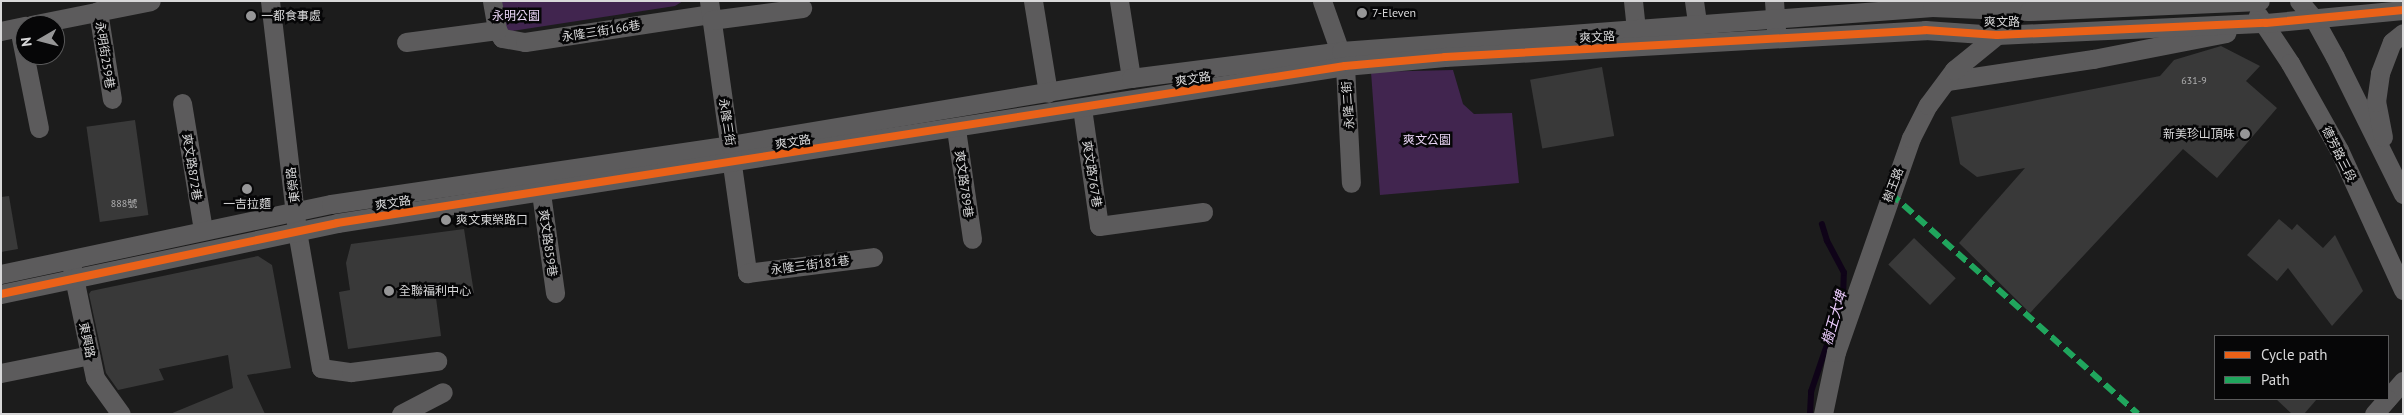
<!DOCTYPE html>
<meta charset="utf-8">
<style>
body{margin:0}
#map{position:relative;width:2404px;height:415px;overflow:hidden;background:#1c1c1c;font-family:"PT Sans","Noto Sans TC",sans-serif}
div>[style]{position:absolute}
.green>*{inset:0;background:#41254f}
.stream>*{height:5.5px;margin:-2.75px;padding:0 2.75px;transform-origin:2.75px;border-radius:2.75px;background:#0f0318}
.building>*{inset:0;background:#393939;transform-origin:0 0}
.minor>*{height:19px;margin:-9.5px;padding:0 9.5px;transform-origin:9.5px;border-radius:9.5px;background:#5c5b5c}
.quiet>*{height:6px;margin-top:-3px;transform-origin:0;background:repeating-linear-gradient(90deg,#20a55d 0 12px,transparent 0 18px)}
.cycleway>*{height:8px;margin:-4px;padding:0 4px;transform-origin:4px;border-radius:4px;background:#ea6118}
.dots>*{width:14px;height:14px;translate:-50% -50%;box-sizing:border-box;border:2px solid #060607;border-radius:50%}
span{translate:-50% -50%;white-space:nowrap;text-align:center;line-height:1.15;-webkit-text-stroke:5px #060607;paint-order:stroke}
.number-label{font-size:10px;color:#b0b0b1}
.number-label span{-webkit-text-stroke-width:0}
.poi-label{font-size:12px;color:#d8d8d9}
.left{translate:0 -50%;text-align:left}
.right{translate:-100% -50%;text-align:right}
.park-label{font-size:12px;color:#edd8f9}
.street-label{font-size:12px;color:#d8d8d9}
.water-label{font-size:14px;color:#edcdfe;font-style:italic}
.frame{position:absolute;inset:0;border:2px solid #d8d8d9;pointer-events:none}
.legend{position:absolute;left:2214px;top:335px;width:175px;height:65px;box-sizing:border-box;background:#060607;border:1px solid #5a5a5b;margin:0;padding:6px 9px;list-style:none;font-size:15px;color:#d8d8d9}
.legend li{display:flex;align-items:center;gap:10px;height:25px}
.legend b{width:25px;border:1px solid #5a5a5b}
.north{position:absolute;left:15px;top:15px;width:50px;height:50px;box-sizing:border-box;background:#060607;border:1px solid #5a5a5b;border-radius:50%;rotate:262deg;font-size:14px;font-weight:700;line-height:20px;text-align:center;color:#d8d8d9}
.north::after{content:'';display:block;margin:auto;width:18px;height:22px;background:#969697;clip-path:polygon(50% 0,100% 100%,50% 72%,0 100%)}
</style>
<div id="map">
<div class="green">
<i style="clip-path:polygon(498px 1px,683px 1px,675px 6px,512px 31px,507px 30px)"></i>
<i style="clip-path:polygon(1453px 70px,1463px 104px,1474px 114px,1512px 113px,1519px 183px,1380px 195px,1371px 72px)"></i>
</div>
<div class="stream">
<i style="left:1810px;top:414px;width:22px;rotate:-87deg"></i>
<i style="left:1811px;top:392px;width:99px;rotate:-71.2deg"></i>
<i style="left:1843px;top:298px;width:25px;rotate:-88deg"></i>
<i style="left:1844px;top:273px;width:36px;rotate:-118deg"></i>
<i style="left:1827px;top:241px;width:17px;rotate:-107deg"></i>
</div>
<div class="building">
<i style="clip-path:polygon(2221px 46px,2260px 66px,2246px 81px,2277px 108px,2217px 178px,2183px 149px,2030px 313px,1959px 243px,2025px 168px,1977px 177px,1960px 164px,1951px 117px,2160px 76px,2174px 60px)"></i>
<i style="left:1602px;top:67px;width:70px;height:73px;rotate:80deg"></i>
<i style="left:135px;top:120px;width:96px;height:49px;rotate:82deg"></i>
<i style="clip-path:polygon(9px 196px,18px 249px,1px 252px,1px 197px)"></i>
<i style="clip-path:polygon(2279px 219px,2292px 230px,2297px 224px,2323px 248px,2335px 235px,2363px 291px,2332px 326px,2288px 268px,2277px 281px,2247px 255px)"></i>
<i style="clip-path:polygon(464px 229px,474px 293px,436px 298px,441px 336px,348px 349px,339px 292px,350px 290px,346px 263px,351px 244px)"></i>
<i style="left:1914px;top:238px;width:58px;height:37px;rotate:44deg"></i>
<i style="clip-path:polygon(258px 256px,272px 265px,291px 368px,247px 375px,265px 414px,170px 414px,233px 388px,228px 355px,159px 369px,164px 380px,118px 390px,106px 373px,89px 294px,91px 291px)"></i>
<i style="clip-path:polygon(2276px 399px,2317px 399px,2304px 414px,2292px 414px)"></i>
</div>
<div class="minor">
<i style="left:270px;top:1px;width:232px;rotate:83.3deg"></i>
<i style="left:297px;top:231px;width:139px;rotate:80.1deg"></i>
<i style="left:321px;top:368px;width:30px;rotate:8deg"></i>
<i style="left:351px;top:372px;width:87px;rotate:-7.3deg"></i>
<i style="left:492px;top:1px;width:29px;rotate:80deg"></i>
<i style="left:497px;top:30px;width:9px;rotate:58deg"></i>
<i style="left:502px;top:38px;width:23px;rotate:10deg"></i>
<i style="left:525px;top:42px;width:187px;rotate:-8.6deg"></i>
<i style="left:709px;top:1px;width:275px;rotate:82deg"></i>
<i style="left:747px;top:273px;width:127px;rotate:-7.2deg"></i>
<i style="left:1033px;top:1px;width:93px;rotate:80.7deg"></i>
<i style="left:1119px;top:1px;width:78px;rotate:81.1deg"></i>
<i style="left:1322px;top:1px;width:69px;rotate:70.5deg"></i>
<i style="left:1345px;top:66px;width:117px;rotate:87.1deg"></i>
<i style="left:1633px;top:1px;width:27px;rotate:84deg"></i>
<i style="left:1694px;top:1px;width:22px;rotate:82deg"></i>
<i style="left:1774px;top:1px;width:31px;rotate:86deg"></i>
<i style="left:2299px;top:1px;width:23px;rotate:50deg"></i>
<i style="left:2314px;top:19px;width:43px;rotate:61.1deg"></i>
<i style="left:2335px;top:57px;width:153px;rotate:63.6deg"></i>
<i style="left:98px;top:11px;width:89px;rotate:81deg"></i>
<i style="left:2258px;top:15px;width:58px;rotate:56.3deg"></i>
<i style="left:2290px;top:63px;width:100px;rotate:60.6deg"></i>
<i style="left:2339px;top:150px;width:154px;rotate:65.4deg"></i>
<i style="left:711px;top:20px;width:92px;rotate:-7.5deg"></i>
<i style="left:31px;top:25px;width:122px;rotate:-11.3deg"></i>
<i style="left:19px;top:28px;width:102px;rotate:78.7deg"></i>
<i style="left:1px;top:31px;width:25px;rotate:-12deg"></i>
<i style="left:406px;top:42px;width:92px;rotate:-7.5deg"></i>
<i style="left:1947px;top:81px;width:148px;rotate:-8.6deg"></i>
<i style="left:2093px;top:59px;width:136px;rotate:-11.1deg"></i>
<i style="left:182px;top:103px;width:129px;rotate:80.6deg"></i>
<i style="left:1082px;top:108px;width:119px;rotate:81.8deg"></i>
<i style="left:1099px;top:226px;width:105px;rotate:-7.7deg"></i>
<i style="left:956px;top:129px;width:111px;rotate:81.7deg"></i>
<i style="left:2383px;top:137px;width:36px;rotate:-101deg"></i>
<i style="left:2376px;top:102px;width:29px;rotate:-82deg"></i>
<i style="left:2380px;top:73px;width:33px;rotate:-69deg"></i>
<i style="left:2392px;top:42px;width:14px;rotate:-39deg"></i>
<i style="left:541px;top:193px;width:101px;rotate:82deg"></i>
<i style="left:72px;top:268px;width:112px;rotate:78.2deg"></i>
<i style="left:95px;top:378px;width:44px;rotate:54.2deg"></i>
<i style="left:1px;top:274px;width:337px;rotate:-12deg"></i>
<i style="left:331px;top:204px;width:403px;rotate:-8.4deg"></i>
<i style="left:730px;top:145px;width:407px;rotate:-9.5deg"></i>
<i style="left:1131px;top:78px;width:212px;rotate:-7.3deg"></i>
<i style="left:1341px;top:51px;width:593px;rotate:-4.26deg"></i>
<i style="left:1932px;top:7px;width:97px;rotate:2.4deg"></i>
<i style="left:2029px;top:11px;width:231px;rotate:-2.5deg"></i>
<i style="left:1px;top:294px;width:343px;rotate:-11.9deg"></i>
<i style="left:337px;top:223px;width:1020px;rotate:-8.85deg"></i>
<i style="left:1345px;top:66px;width:100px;rotate:-5.1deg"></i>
<i style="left:1445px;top:57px;width:481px;rotate:-3.2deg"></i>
<i style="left:1925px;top:30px;width:72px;rotate:4deg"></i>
<i style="left:1997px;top:35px;width:269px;rotate:-2.6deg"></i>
<i style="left:2266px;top:23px;width:138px;rotate:-5.4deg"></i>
<i style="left:1px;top:373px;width:91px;rotate:-11.4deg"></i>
<i style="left:2388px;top:398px;width:23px;rotate:-49deg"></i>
<i style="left:401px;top:414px;width:47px;rotate:-27.6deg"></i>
<i style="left:1823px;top:414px;width:63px;rotate:-78.2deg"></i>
<i style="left:1836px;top:352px;width:227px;rotate:-70.7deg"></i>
<i style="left:1911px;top:138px;width:37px;rotate:-63deg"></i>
<i style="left:1928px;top:105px;width:44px;rotate:-53.4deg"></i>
<i style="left:1954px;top:70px;width:60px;rotate:-39deg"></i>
<i style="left:2374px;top:414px;width:20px;rotate:-49deg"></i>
</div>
<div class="quiet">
<i style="left:1890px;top:193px;width:332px;rotate:41.7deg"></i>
</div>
<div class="cycleway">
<i style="left:1px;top:294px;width:343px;rotate:-11.9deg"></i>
<i style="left:337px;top:223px;width:1020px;rotate:-8.85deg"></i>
<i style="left:1345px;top:66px;width:100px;rotate:-5.1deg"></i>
<i style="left:1445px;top:57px;width:481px;rotate:-3.2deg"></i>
<i style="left:1925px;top:30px;width:72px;rotate:4deg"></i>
<i style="left:1997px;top:35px;width:269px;rotate:-2.6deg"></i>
<i style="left:2266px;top:23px;width:138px;rotate:-5.4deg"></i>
</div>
<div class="dots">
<i style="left:1362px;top:13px;background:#969697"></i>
<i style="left:251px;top:16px;background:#969697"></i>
<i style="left:2245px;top:134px;background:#969697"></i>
<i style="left:247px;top:189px;background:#969697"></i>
<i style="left:446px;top:220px;background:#969697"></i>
<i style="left:389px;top:291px;background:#969697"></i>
</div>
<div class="number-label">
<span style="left:2194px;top:81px">631-9</span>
<span style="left:124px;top:204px">888號</span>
</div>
<div class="poi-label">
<span class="left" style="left:1372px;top:13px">7-Eleven</span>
<span class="left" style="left:261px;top:16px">一都食事處</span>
<span class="right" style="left:2235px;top:134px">新美珍山頂味</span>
<span style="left:247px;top:204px">一吉拉麵</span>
<span class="left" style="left:456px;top:220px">爽文東榮路口</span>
<span class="left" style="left:399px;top:291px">全聯福利中心</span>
</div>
<div class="park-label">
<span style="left:516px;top:16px">永明公園</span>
<span style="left:1427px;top:140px">爽文公園</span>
</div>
<div class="street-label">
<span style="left:2002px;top:22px">爽文路</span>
<span style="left:601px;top:31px;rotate:-9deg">永隆三街166巷</span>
<span style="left:1597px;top:37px;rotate:-3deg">爽文路</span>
<span style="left:105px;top:55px;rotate:81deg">永明街259巷</span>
<span style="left:1193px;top:79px;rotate:-9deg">爽文路</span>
<span style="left:1348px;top:105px;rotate:-94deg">永隆二街</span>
<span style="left:727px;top:122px;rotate:81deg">永隆三街</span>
<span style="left:793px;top:142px;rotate:-9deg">爽文路</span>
<span style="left:2339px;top:154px;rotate:63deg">德芳路三段</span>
<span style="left:192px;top:167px;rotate:81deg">爽文路872巷</span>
<span style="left:1092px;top:174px;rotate:81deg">爽文路767巷</span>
<span style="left:964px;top:184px;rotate:82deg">爽文路789巷</span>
<span style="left:293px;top:185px;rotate:-97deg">東榮路</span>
<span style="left:1893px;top:185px;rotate:-69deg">樹王路</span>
<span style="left:393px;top:203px;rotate:-9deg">爽文路</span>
<span style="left:548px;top:243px;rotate:82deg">爽文路859巷</span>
<span style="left:810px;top:265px;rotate:-7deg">永隆三街181巷</span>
<span style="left:87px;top:340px;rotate:78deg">東興路</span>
</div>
<div class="water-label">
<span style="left:1834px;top:318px;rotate:-74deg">樹王大埤</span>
</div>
<div class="frame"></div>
<ul class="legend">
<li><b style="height:6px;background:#ea6118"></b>Cycle path</li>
<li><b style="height:6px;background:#20a55d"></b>Path</li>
</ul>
<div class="north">N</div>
</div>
